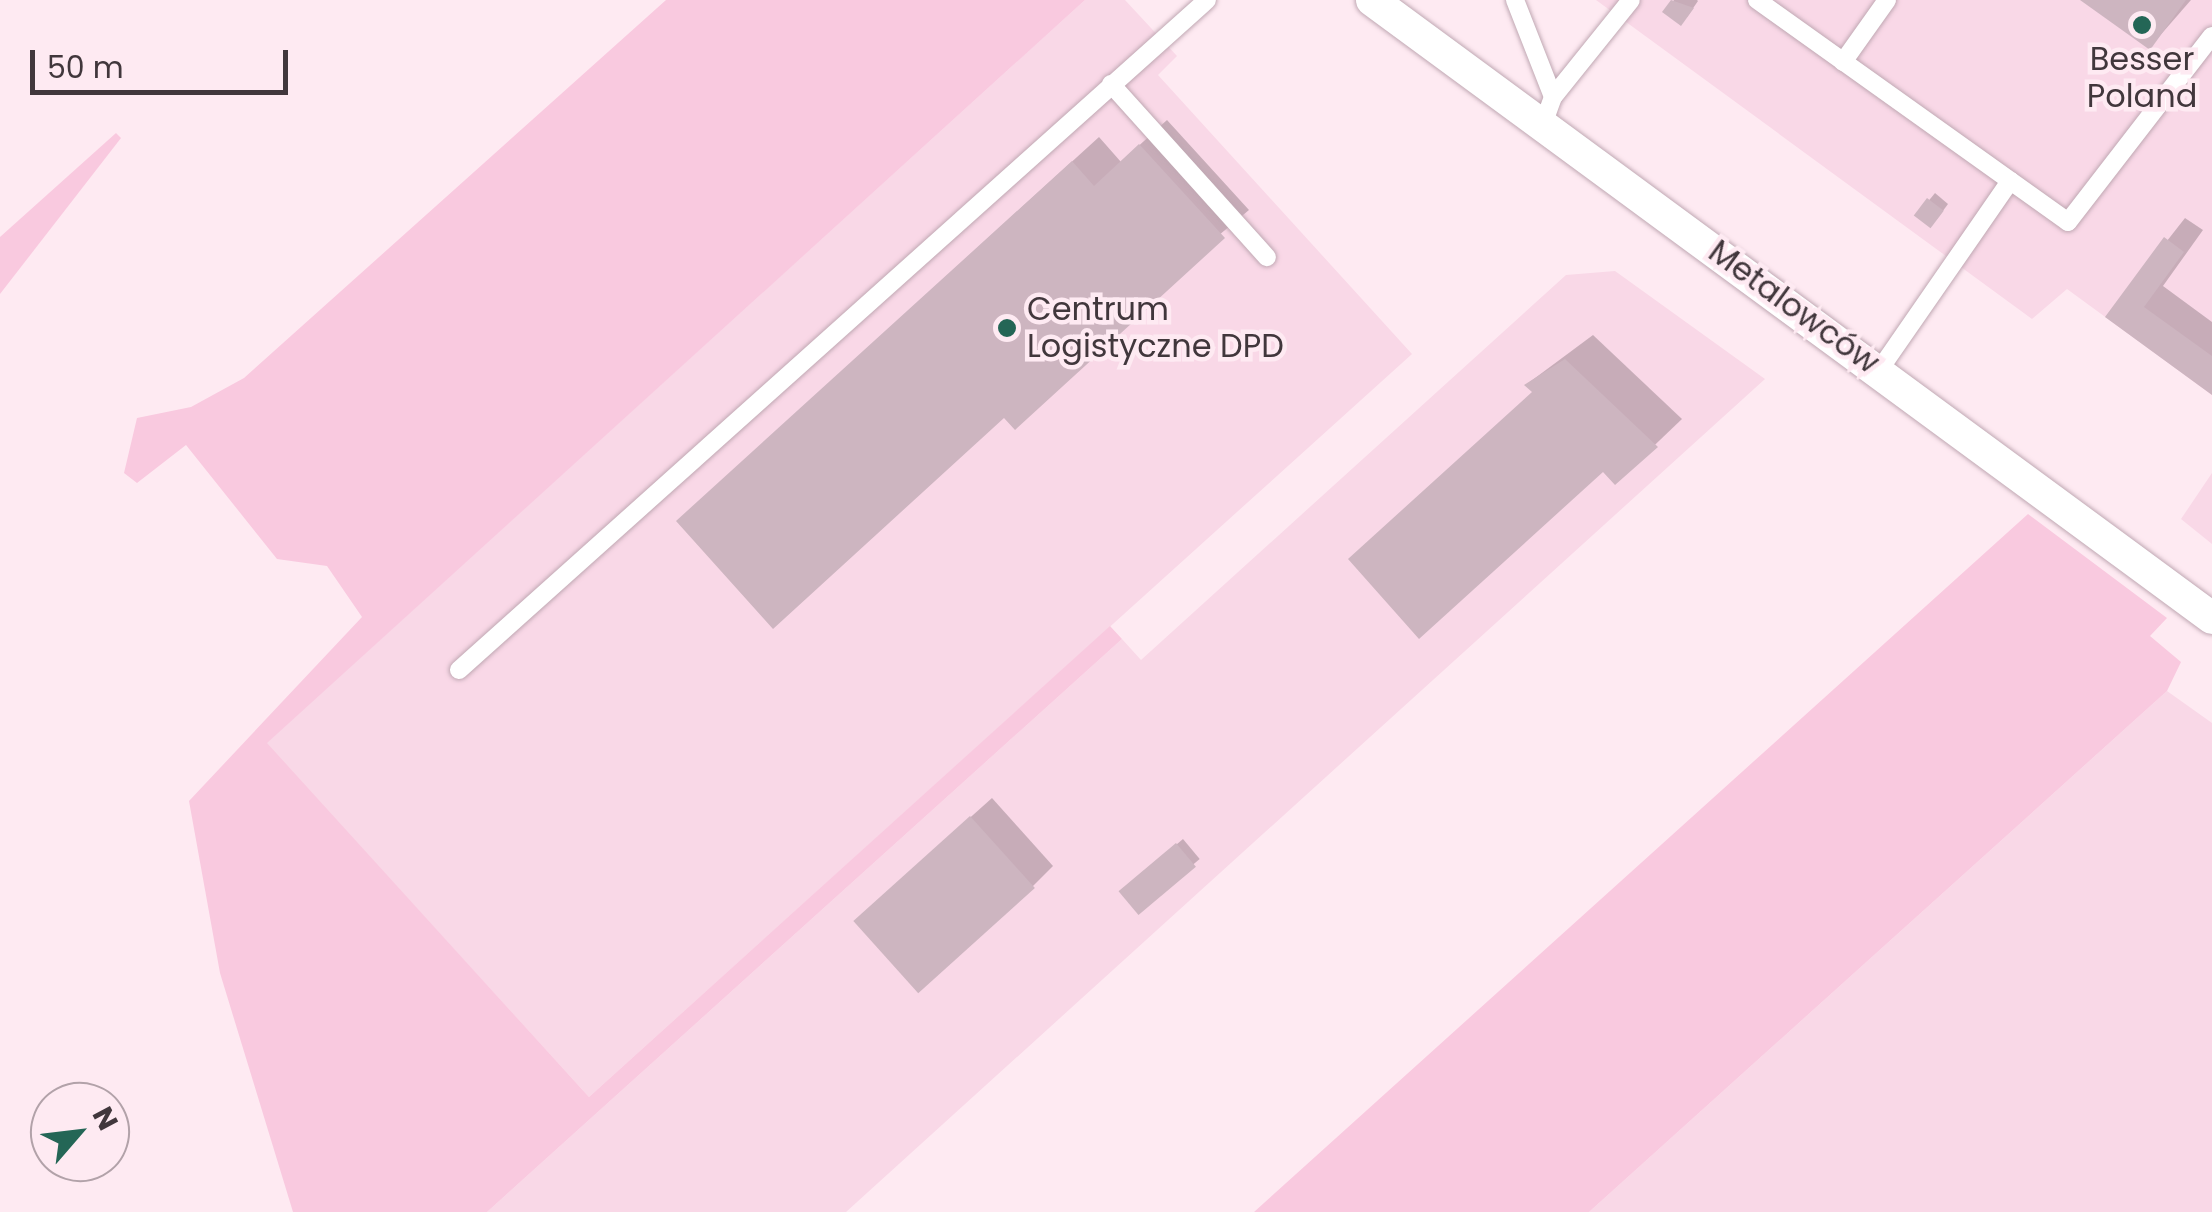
<!DOCTYPE html>
<meta charset="utf-8">
<style>
body{margin:0}
#map{position:relative;width:2212px;height:1212px;overflow:hidden;background:#feeaf2;font-family:Poppins,sans-serif}
div>[style]{position:absolute}
.built>*{inset:0;background:#f9d8e7}
.green>*{inset:0;background:#f9c9df}
.shadow>*{inset:0;background:#0003;transform-origin:0 0}
.building>*{inset:0;background:#cdb5c0;transform-origin:0 0}
.roads{filter:drop-shadow(0 0 2px #c0a8b3) drop-shadow(0 0 2px #c0a8b3)}
.lane>*{height:18px;margin:-9px;padding:0 9px;transform-origin:9px;border-radius:9px;background:#fff}
.street>*{height:32px;margin:-16px;padding:0 16px;transform-origin:16px;border-radius:16px;background:#fff}
.dots>*{width:28px;height:28px;translate:-50% -50%;box-sizing:border-box;border:5px solid #feeaf2;border-radius:50%}
span{translate:-50% -50%;white-space:nowrap;text-align:center;line-height:1.15;-webkit-text-stroke:9px #feeaf2;paint-order:stroke}
.poi-label{font-size:32px;color:#41373c}
.left{translate:0 -50%;text-align:left}
.street-label{font-size:32px;color:#41373c}
.north{position:absolute;left:30px;top:1082px;width:100px;height:100px;box-sizing:border-box;background:#feeaf2;border:2px solid #b2a2a9;border-radius:50%;rotate:62deg;font-size:28px;font-weight:700;line-height:40px;text-align:center;color:#41373c}
.north::after{content:'';display:block;margin:auto;width:35px;height:45px;background:#246656;clip-path:polygon(50% 0,100% 100%,50% 72%,0 100%)}
.scale{position:absolute;left:30px;top:50px;width:258px;height:45px;box-sizing:border-box;border:5px solid #41373c;border-top:0;padding-left:12px;font-size:30px;line-height:35px;white-space:nowrap;color:#41373c;-webkit-text-stroke:8px #feeaf2;paint-order:stroke}
</style>
<div id="map">
<div class="built">
<i style="clip-path:polygon(1085px 0,1125px 0,1177px 56px,1158px 75px,1412px 354px,589px 1097px,266px 743px)"></i>
<i style="clip-path:polygon(1596px 0,2212px 0,2212px 395px,2067px 289px,2032px 319px)"></i>
<i style="clip-path:polygon(1615px 271px,1765px 379px,846px 1212px,487px 1212px,1122px 639px,1141px 660px,1566px 275px)"></i>
<i style="clip-path:polygon(2212px 473px,2212px 544px,2181px 519px)"></i>
<i style="clip-path:polygon(2167px 691px,2212px 723px,2212px 1212px,1589px 1212px)"></i>
</div>
<div class="green">
<i style="clip-path:polygon(666px 0,1085px 0,267px 743px,589px 1097px,1110px 626px,1122px 639px,487px 1212px,293px 1212px,220px 973px,189px 801px,362px 617px,327px 566px,277px 559px,186px 445px,137px 483px,124px 473px,137px 418px,191px 407px,244px 378px)"></i>
<i style="clip-path:polygon(116px 133px,121px 138px,0 294px,0 237px)"></i>
<i style="clip-path:polygon(2028px 514px,2167px 618px,2150px 636px,2181px 662px,2167px 691px,1589px 1212px,1254px 1212px)"></i>
</div>
<div class="shadow">
<i style="clip-path:polygon(1674px 0,1697px 0,1698px 1px,1687px 17px,1666px 12px)"></i>
<i style="clip-path:polygon(2084px 0,2191px 0,2150px 47px)"></i>
<i style="clip-path:polygon(1167px 120px,1249px 210px,1004px 415px,706px 495px,1099px 137px,1121px 162px)"></i>
<i style="clip-path:polygon(1935px 193px,1948px 204px,1937px 219px,1917px 215px)"></i>
<i style="clip-path:polygon(2185px 218px,2203px 230px,2163px 286px,2212px 322px,2212px 392px,2108px 316px)"></i>
<i style="clip-path:polygon(1593px 335px,1682px 419px,1616px 482px,1527px 384px)"></i>
<i style="clip-path:polygon(992px 798px,1053px 866px,1033px 886px,877px 901px)"></i>
<i style="left:1183px;top:839px;width:26px;height:81px;rotate:50deg"></i>
</div>
<div class="building">
<i style="clip-path:polygon(1671px 0,1694px 8px,1681px 26px,1662px 12px)"></i>
<i style="clip-path:polygon(2080px 0,2186px 0,2150px 50px)"></i>
<i style="clip-path:polygon(1139px 144px,1225px 238px,1015px 430px,1004px 418px,773px 629px,676px 521px,1072px 161px,1094px 186px)"></i>
<i style="left:1927px;top:198px;width:21px;height:22px;rotate:37deg"></i>
<i style="clip-path:polygon(2164px 237px,2184px 252px,2144px 307px,2212px 356px,2212px 395px,2105px 317px)"></i>
<i style="clip-path:polygon(1565px 359px,1658px 447px,1615px 485px,1603px 472px,1419px 639px,1348px 559px,1532px 392px,1524px 385px)"></i>
<i style="left:970px;top:816px;width:97px;height:157px;rotate:48deg"></i>
<i style="left:1176px;top:843px;width:31px;height:75px;rotate:50deg"></i>
</div>
<div class="roads">
<div class="lane">
<i style="left:1515px;top:0;width:104px;rotate:68.6deg"></i>
<i style="left:1553px;top:97px;width:30px;rotate:110deg"></i>
<i style="left:1757px;top:0;width:382px;rotate:35.5deg"></i>
<i style="left:2068px;top:222px;width:235px;rotate:-52.3deg"></i>
<i style="left:1843px;top:62px;width:76px;rotate:-54.6deg"></i>
<i style="left:1111px;top:84px;width:233px;rotate:48deg"></i>
<i style="left:1553px;top:97px;width:124px;rotate:-51.2deg"></i>
<i style="left:1880px;top:369px;width:229px;rotate:-55.3deg"></i>
<i style="left:459px;top:670px;width:1004px;rotate:-41.85deg"></i>
</div>
<div class="street">
<i style="left:1372px;top:0;width:1043px;rotate:36.34deg"></i>
</div>
</div>
<div class="dots">
<i style="left:2142px;top:25px;background:#246656"></i>
<i style="left:1007px;top:328px;background:#246656"></i>
</div>
<div class="poi-label">
<span style="left:2142px;top:78px">Besser<br>Poland</span>
<span class="left" style="left:1027px;top:328px">Centrum<br>Logistyczne DPD</span>
</div>
<div class="street-label">
<span style="left:1794px;top:307px;rotate:36deg">Metalowców</span>
</div>
<div class="north">N</div>
<div class="scale">50 m</div>
</div>
